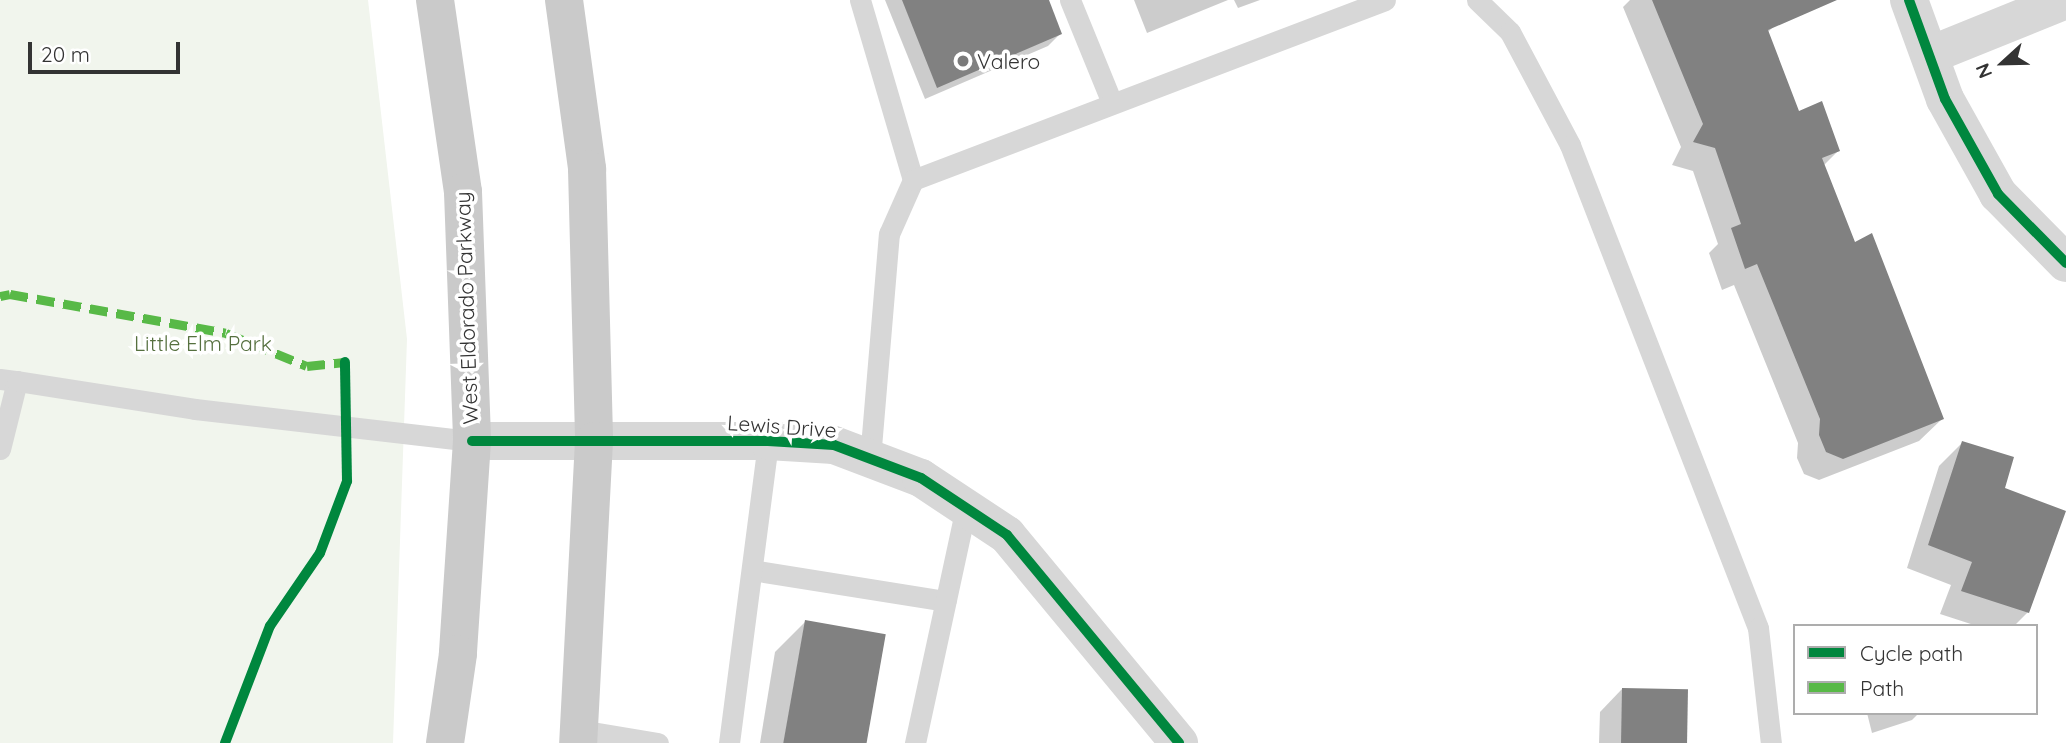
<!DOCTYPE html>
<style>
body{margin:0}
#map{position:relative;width:2066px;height:743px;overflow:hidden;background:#fff;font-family:Quicksand,sans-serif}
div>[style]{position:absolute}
.green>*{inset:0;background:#f1f5ed}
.shadow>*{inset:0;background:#0003}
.building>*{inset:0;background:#818181;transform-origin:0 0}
.service>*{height:21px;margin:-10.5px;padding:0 10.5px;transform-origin:10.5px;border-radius:10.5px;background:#d7d7d7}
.minor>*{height:38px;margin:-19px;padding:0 19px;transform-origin:19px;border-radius:19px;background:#d7d7d7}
.primary>*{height:38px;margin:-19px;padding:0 19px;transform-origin:19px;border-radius:19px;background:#cacaca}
.quiet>*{height:9px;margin-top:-4.5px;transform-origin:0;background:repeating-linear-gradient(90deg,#58b947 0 18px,transparent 0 27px)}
.cycleway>*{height:10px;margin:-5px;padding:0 5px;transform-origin:5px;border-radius:5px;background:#00873e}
.dots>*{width:19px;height:19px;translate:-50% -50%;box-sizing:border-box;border:4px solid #fff;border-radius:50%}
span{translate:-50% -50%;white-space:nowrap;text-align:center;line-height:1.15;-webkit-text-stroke:7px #fff;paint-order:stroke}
.poi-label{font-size:21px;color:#333}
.left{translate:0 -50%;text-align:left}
.street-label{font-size:21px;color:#333}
.park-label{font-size:21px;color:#56703f}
.legend{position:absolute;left:1793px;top:624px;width:245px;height:91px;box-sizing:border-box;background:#fff;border:2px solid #adadad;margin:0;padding:9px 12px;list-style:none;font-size:21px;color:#333}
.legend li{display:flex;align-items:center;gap:14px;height:35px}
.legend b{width:35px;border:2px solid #adadad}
.north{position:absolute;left:1968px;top:28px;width:70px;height:70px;-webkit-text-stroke:5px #fff;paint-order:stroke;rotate:248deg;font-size:19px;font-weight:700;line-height:28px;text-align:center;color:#333}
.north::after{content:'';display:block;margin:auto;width:24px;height:32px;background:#333;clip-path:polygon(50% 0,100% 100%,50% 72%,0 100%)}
.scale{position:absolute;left:28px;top:42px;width:152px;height:32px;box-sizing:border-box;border:4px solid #333;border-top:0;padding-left:9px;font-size:21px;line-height:24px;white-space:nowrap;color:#333;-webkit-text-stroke:5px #fff;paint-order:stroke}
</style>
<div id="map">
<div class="green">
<i style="clip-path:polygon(0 0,368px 0,407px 339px,393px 743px,0 743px)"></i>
</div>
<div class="shadow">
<i style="clip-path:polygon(885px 0,1047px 0,1060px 34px,1048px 46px,925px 99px)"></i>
<i style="clip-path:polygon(1134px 0,1228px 0,1147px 33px)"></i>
<i style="clip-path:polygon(1234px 0,1260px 0,1238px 8px)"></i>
<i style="clip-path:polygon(1630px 0,1764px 0,1774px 26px,1767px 33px,1798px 113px,1838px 151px,1824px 165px,1854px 244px,1942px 419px,1919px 441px,1819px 480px,1804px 474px,1797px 458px,1798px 443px,1734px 285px,1722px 290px,1709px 253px,1718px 244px,1693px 171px,1672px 165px,1681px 147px,1623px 7px)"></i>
<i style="clip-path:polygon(1962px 443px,2003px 489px,2028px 612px,2014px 626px,1977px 626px,1940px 614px,1951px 585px,1907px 568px,1939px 466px)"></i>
<i style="clip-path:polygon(805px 622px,866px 743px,760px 743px,775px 652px)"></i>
<i style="clip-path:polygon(1622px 689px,1685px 743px,1599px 743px,1600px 712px)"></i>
<i style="clip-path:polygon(1867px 713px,1919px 713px,1912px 720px,1872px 733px)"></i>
</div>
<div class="building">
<i style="clip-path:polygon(902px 0,1049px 0,1062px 34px,937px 88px)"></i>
<i style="clip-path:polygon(1652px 0,1837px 0,1768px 30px,1799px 111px,1822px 101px,1840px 151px,1822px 158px,1855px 242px,1872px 233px,1944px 419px,1843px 459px,1826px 452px,1819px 435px,1820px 419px,1757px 264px,1745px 269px,1731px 228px,1741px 224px,1715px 148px,1693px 142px,1703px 124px)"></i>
<i style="clip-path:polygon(1962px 441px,2014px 457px,2005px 488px,2066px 511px,2029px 613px,1961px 591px,1972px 562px,1928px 545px)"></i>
<i style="left:805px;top:620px;width:82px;height:125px;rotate:10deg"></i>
<i style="left:1622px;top:688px;width:66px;height:55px;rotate:1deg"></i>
</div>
<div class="service">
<i style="left:860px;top:0;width:188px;rotate:73.6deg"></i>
<i style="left:1070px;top:0;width:111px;rotate:67.8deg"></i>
<i style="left:1477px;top:0;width:46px;rotate:44.1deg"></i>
<i style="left:1510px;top:32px;width:128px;rotate:62deg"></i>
<i style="left:1570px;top:145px;width:518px;rotate:68.73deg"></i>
<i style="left:1758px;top:628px;width:116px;rotate:83.6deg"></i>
<i style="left:0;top:379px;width:17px;rotate:7deg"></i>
<i style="left:17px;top:381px;width:70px;rotate:104deg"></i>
<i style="left:17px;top:381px;width:180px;rotate:8.9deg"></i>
<i style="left:195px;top:409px;width:279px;rotate:6.6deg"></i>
<i style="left:870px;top:459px;width:226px;rotate:-85.2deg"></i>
<i style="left:889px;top:234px;width:59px;rotate:-66deg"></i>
<i style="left:913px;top:180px;width:505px;rotate:-20.87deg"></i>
<i style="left:752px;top:570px;width:196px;rotate:9.1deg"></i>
<i style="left:580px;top:730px;width:79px;rotate:9.5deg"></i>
<i style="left:729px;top:743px;width:305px;rotate:-82.6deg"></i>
<i style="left:915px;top:743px;width:240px;rotate:-77.8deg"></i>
</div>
<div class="minor">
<i style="left:1909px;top:0;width:105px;rotate:70deg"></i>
<i style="left:1945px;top:99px;width:109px;rotate:60.8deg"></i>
<i style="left:1998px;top:194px;width:97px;rotate:45.4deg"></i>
<i style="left:1930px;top:55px;width:147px;rotate:-22deg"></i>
<i style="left:472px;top:441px;width:296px"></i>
<i style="left:768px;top:441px;width:66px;rotate:3.5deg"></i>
<i style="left:834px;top:445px;width:93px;rotate:20.8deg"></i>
<i style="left:921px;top:478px;width:103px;rotate:33.5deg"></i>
<i style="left:1007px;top:535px;width:270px;rotate:50.4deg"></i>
</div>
<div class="primary">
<i style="left:435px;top:0;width:194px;rotate:81.7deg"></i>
<i style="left:463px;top:192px;width:249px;rotate:87.9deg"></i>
<i style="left:472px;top:441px;width:213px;rotate:93.8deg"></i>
<i style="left:458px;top:654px;width:90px;rotate:98.3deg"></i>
<i style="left:564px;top:0;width:171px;rotate:82.2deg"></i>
<i style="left:587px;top:169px;width:272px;rotate:88.5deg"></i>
<i style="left:594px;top:441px;width:302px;rotate:93deg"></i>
</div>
<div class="quiet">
<i style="left:0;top:296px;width:10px;rotate:-11deg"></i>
<i style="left:10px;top:294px;width:219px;rotate:10.2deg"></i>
<i style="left:226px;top:333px;width:87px;rotate:22.2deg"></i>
<i style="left:307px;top:366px;width:38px;rotate:-6deg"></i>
<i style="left:345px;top:362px;width:4px;rotate:90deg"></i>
</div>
<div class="cycleway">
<i style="left:1909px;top:0;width:105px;rotate:70deg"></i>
<i style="left:1945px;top:99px;width:109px;rotate:60.8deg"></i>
<i style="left:1998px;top:194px;width:97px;rotate:45.4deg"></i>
<i style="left:472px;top:441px;width:296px"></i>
<i style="left:768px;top:441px;width:66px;rotate:3.5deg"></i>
<i style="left:834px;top:445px;width:93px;rotate:20.8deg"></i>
<i style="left:921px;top:478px;width:103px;rotate:33.5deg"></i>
<i style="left:1007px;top:535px;width:270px;rotate:50.4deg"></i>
<i style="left:225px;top:743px;width:125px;rotate:-69deg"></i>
<i style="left:270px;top:626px;width:88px;rotate:-55.6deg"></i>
<i style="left:320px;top:553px;width:77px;rotate:-69.4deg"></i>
<i style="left:347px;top:481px;width:119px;rotate:-91deg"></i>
</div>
<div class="dots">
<i style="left:963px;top:61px;background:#7a7a7a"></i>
</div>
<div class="poi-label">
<span class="left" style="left:977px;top:61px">Valero</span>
</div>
<div class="street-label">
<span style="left:466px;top:308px;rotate:-92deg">West Eldorado Parkway</span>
<span style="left:782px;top:426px;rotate:4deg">Lewis Drive</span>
</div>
<div class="park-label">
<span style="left:203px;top:343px">Little Elm Park</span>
</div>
<ul class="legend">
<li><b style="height:9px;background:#00873e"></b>Cycle path</li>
<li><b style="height:9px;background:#58b947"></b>Path</li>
</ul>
<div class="north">N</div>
<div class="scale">20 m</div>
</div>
